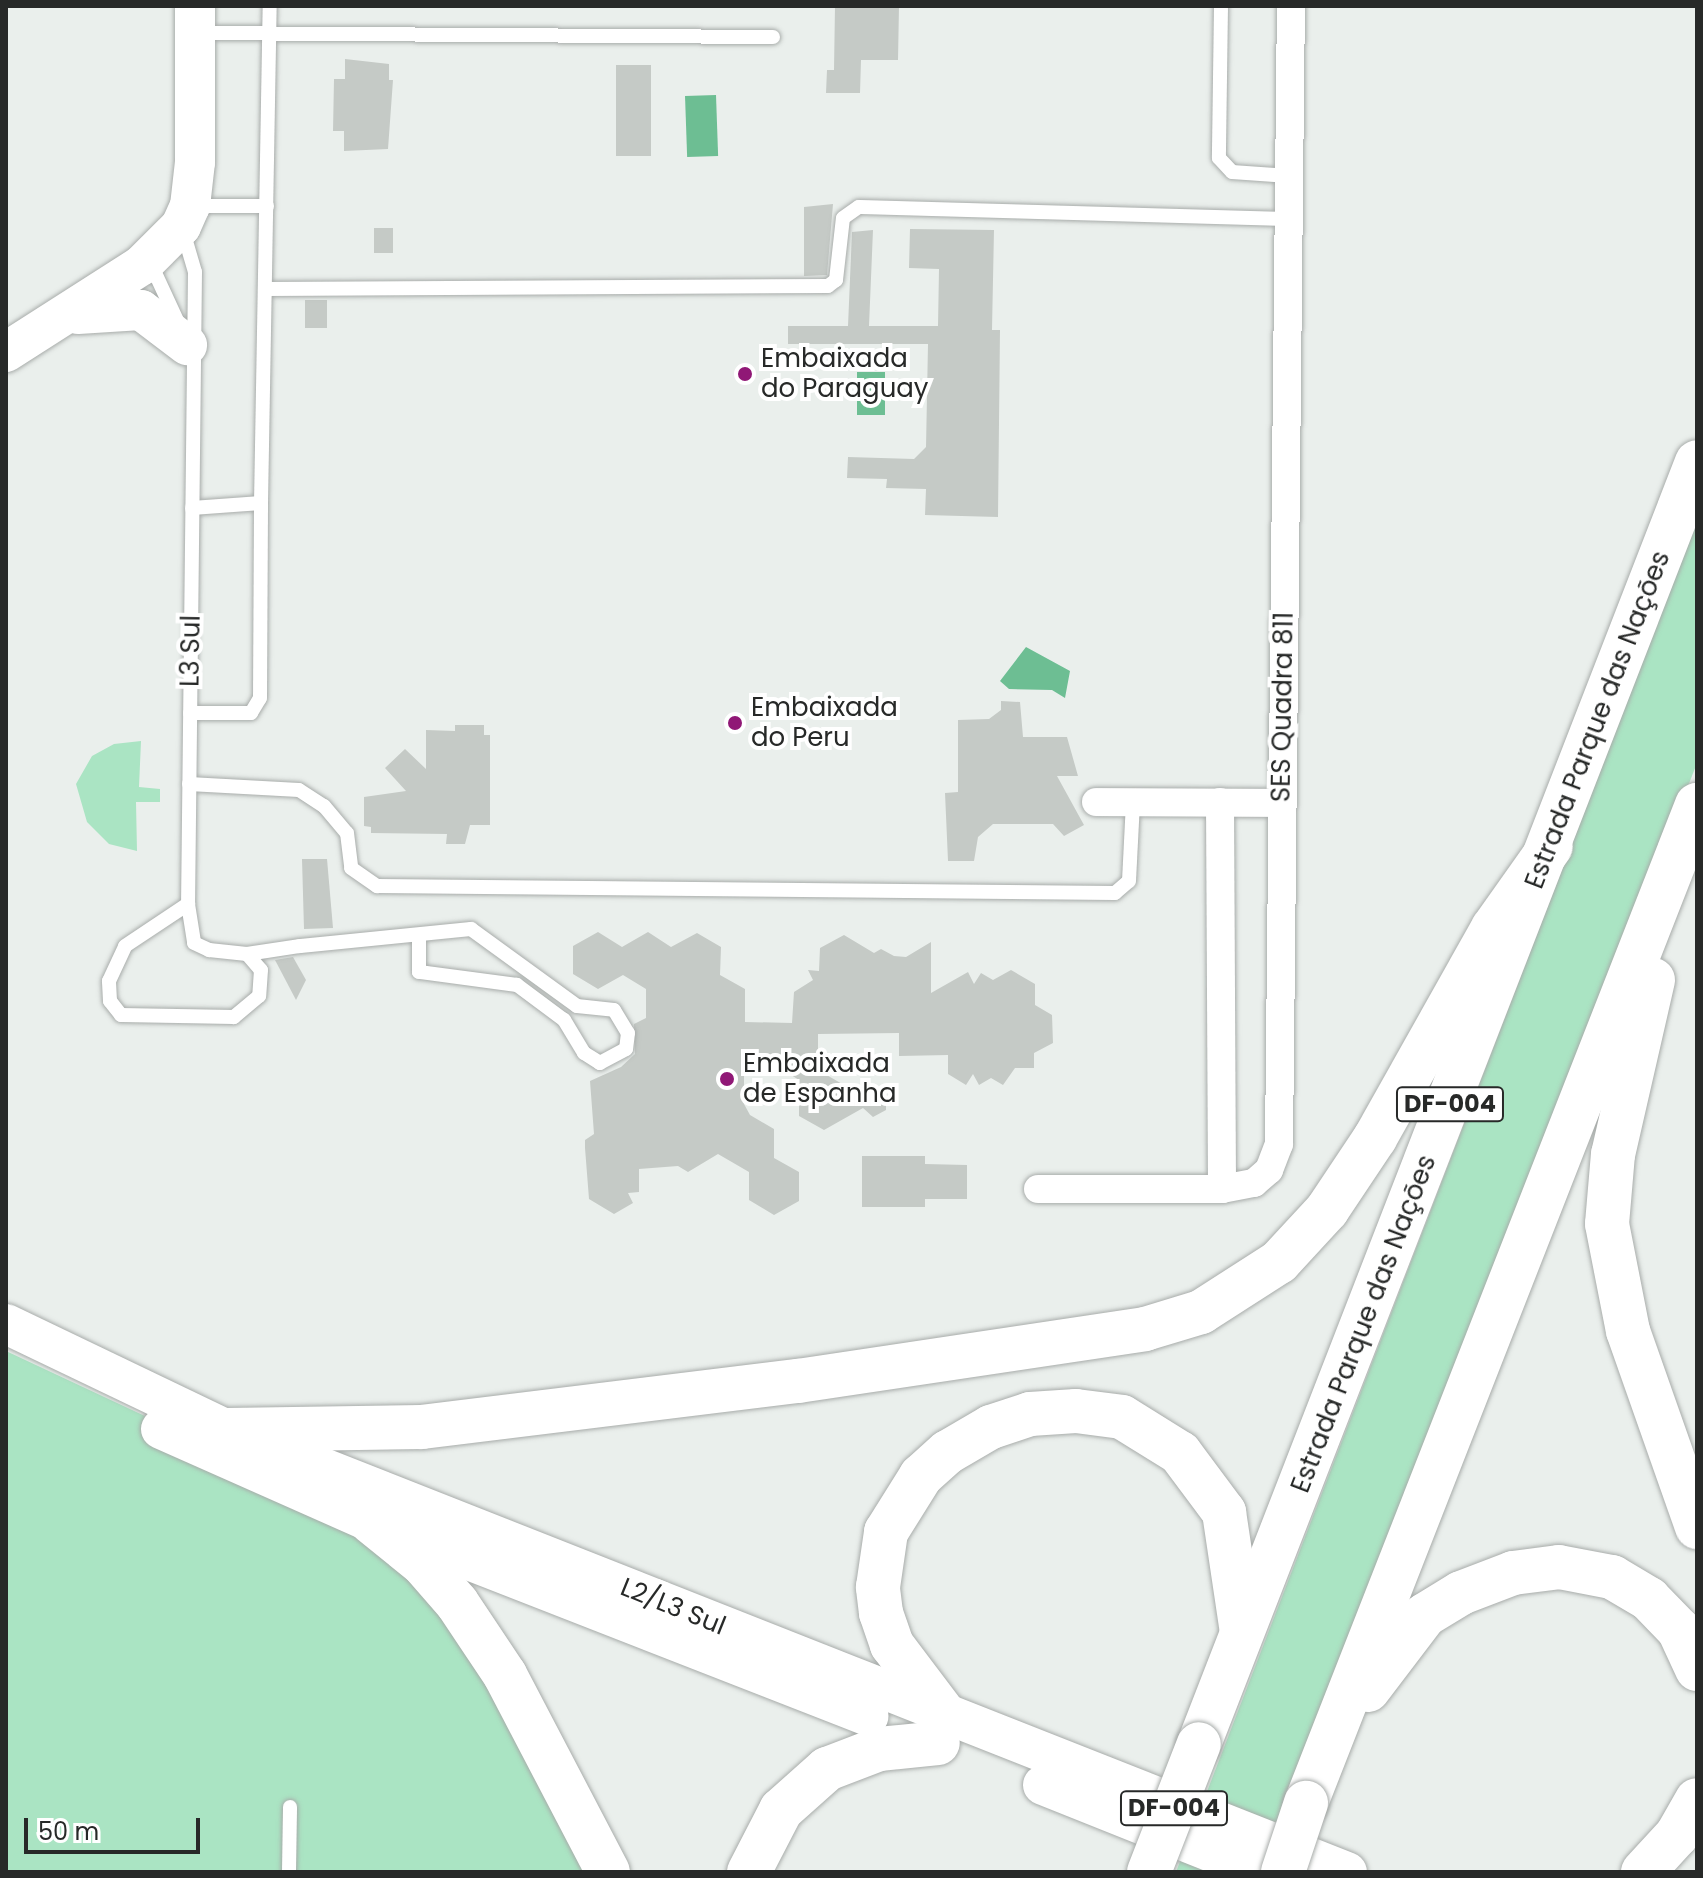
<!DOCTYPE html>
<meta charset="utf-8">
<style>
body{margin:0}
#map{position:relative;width:1703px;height:1878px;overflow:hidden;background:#eaefec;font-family:Poppins,sans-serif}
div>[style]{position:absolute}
.green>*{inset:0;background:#aae4c3}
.water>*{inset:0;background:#6dbe93;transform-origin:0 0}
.building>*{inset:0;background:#c5cac6;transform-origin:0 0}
.roads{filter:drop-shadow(0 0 2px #a8acaa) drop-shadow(0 0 2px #a8acaa)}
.lane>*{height:14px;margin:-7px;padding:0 7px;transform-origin:7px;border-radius:7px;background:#fff}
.street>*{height:28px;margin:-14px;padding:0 14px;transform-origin:14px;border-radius:14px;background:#fff}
.secondary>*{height:40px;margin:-20px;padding:0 20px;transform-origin:20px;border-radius:20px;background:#fff}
.highway>*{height:44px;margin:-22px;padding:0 22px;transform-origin:22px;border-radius:22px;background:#fff}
.bridges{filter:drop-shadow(0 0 2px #a8acaa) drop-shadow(0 0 2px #a8acaa)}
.highway-bridge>*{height:44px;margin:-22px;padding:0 22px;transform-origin:22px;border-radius:22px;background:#fff}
.dots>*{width:22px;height:22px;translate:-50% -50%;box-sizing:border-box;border:4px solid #fff;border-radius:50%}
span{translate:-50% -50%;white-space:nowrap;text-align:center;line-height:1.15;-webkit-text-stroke:8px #fff;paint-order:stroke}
.shield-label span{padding:2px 6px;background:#fff;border:2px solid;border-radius:6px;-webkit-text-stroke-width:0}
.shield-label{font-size:24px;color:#272928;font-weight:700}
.poi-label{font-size:26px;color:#272928}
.left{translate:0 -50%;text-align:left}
.street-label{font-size:26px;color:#272928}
.frame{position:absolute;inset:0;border:8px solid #272928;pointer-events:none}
.scale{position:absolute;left:24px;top:1818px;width:176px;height:36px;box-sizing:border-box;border:4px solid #272928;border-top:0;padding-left:10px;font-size:24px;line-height:28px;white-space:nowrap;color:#272928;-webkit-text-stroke:6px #fff;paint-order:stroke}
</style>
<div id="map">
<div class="green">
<i style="clip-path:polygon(1697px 519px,1697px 763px,1264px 1872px,1176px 1872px)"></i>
<i style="clip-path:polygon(141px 741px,139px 787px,160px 789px,160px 802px,136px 802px,137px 851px,109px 844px,87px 822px,76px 784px,92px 756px,114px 744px)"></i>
<i style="clip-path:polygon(6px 1351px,371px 1522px,457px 1603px,608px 1872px,6px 1872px)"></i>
</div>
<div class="water">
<i style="left:716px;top:95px;width:61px;height:31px;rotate:88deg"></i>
<i style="left:857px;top:372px;width:28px;height:43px"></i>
<i style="clip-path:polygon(1026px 647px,1070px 671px,1065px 698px,1052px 690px,1009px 689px,1000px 681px)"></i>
</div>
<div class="building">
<i style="clip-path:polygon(835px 6px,899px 6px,898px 60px,861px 60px,860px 93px,826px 93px,827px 70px,834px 70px)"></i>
<i style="clip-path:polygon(345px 59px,389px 64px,389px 80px,393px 80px,388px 149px,344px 151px,344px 131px,333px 131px,334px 79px,345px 79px)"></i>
<i style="left:616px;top:65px;width:35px;height:91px"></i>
<i style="clip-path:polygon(833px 204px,827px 275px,804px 276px,804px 207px)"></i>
<i style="left:374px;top:228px;width:19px;height:25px"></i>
<i style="clip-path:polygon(910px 229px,994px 230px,992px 330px,1000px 330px,998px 517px,925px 515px,926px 489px,886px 488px,887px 479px,847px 478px,848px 457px,914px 459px,926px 447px,928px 344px,788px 344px,788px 326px,848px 326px,852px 232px,873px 230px,869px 326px,938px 326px,939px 269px,909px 268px)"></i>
<i style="left:305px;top:300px;width:22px;height:28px"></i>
<i style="clip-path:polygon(1001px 701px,1020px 702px,1023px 737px,1067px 737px,1078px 776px,1057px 776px,1084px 825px,1064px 836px,1053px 824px,993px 824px,978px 837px,974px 861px,948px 861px,945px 793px,958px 792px,958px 720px,989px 719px,1001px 710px)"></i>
<i style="clip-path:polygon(455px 725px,484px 725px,484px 735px,490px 735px,490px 825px,470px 825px,465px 844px,446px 844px,447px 834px,371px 833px,371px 827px,364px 826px,364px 797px,406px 791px,385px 768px,405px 749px,426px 769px,426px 730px,455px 731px)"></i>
<i style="clip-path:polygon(302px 859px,327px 859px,333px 928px,304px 929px)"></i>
<i style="clip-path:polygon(598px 932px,622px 947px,648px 932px,671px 947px,697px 933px,721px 947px,720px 975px,745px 989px,745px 1022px,792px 1023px,794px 992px,813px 980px,808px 970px,819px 971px,820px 948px,844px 935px,874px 953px,881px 949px,894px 956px,906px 957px,931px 942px,931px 993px,968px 972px,974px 984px,981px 973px,993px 980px,1011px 970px,1035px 984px,1035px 1005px,1052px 1015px,1053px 1043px,1034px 1053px,1034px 1068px,1015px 1068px,1003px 1085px,991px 1078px,979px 1085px,973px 1074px,966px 1085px,948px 1074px,948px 1055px,899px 1056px,899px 1033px,818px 1034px,818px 1070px,863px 1096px,874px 1088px,886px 1095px,886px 1110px,873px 1117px,863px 1108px,824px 1130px,799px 1116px,799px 1080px,769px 1061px,744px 1076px,744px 1104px,750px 1115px,774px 1129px,774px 1158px,799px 1172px,799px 1201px,774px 1215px,749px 1200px,749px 1172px,718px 1154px,688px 1172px,678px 1166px,639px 1169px,639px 1192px,628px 1193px,633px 1203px,614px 1214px,589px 1199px,585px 1148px,585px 1140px,594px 1134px,590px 1081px,621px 1067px,635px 1054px,634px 1024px,646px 1018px,646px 989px,623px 975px,598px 989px,573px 974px,573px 946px)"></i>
<i style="clip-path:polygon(293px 957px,306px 980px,296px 1000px,275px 960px)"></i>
<i style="clip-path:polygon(862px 1156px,925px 1156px,925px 1164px,967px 1165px,967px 1199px,925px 1199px,925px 1207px,862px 1207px)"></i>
</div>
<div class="roads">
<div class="lane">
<i style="left:1221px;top:6px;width:152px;rotate:90.8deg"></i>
<i style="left:1219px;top:158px;width:19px;rotate:47deg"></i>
<i style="left:1232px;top:172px;width:57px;rotate:4deg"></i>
<i style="left:199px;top:33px;width:574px;rotate:0.4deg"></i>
<i style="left:191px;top:206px;width:76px"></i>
<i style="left:183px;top:231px;width:43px;rotate:73.7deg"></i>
<i style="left:195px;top:272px;width:632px;rotate:90.63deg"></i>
<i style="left:188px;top:904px;width:39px;rotate:81deg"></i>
<i style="left:194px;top:943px;width:17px;rotate:25deg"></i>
<i style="left:209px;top:950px;width:38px;rotate:6deg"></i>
<i style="left:247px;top:954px;width:21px;rotate:49deg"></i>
<i style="left:261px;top:970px;width:26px;rotate:94deg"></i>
<i style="left:259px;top:996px;width:33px;rotate:140deg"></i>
<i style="left:234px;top:1017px;width:113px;rotate:-179deg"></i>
<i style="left:121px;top:1015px;width:18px;rotate:-128deg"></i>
<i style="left:110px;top:1001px;width:20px;rotate:-93deg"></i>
<i style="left:109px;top:981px;width:38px;rotate:-65deg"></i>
<i style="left:125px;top:946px;width:76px;rotate:-33.7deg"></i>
<i style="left:150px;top:262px;width:72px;rotate:65.2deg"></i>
<i style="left:266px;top:289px;width:562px;rotate:-0.31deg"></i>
<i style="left:828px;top:286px;width:10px;rotate:-37deg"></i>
<i style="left:836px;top:280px;width:62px;rotate:-83.6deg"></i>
<i style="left:843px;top:218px;width:19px;rotate:-35deg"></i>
<i style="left:859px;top:207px;width:429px;rotate:1.6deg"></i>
<i style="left:192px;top:508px;width:69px;rotate:-4.1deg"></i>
<i style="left:261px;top:503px;width:497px;rotate:-89deg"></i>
<i style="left:190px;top:713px;width:61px"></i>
<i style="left:251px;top:713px;width:17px;rotate:-59deg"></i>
<i style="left:260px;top:698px;width:195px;rotate:-89.7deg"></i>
<i style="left:189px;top:784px;width:110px;rotate:3.1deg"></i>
<i style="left:299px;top:790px;width:30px;rotate:33deg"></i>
<i style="left:324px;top:806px;width:35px;rotate:50deg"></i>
<i style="left:347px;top:833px;width:35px;rotate:83deg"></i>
<i style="left:351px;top:868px;width:32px;rotate:35deg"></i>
<i style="left:377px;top:886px;width:738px;rotate:0.54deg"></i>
<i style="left:1115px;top:893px;width:18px;rotate:-41deg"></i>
<i style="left:1129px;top:881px;width:80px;rotate:-87.1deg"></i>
<i style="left:247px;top:954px;width:54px;rotate:-8.6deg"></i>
<i style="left:300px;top:946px;width:172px;rotate:-5.7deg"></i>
<i style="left:471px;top:929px;width:131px;rotate:36deg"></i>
<i style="left:577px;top:1006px;width:37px;rotate:6deg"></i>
<i style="left:614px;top:1010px;width:27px;rotate:59deg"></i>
<i style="left:628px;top:1033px;width:16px;rotate:97deg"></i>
<i style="left:626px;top:1049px;width:30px;rotate:152deg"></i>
<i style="left:600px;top:1063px;width:19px;rotate:-148deg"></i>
<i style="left:584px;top:1053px;width:39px;rotate:-121deg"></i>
<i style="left:564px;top:1020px;width:59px;rotate:-143.3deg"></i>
<i style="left:517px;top:985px;width:99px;rotate:-172.4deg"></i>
<i style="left:419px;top:972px;width:37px;rotate:-90deg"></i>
<i style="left:289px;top:1872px;width:65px;rotate:-89.1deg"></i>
</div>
<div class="street">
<i style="left:1096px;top:802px;width:186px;rotate:0.3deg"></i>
<i style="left:1220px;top:802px;width:387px;rotate:89.7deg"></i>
<i style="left:1038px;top:1189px;width:184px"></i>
<i style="left:1222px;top:1189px;width:33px;rotate:-11deg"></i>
<i style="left:1254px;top:1183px;width:20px;rotate:-41deg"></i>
<i style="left:1269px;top:1170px;width:28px;rotate:-69deg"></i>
<i style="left:1279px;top:1144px;width:1138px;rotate:-89.4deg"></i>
</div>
<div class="secondary">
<i style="left:78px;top:314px;width:63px;rotate:-3.6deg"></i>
<i style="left:141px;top:310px;width:58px;rotate:37.3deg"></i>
<i style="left:6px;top:352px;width:161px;rotate:-32.6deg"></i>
<i style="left:142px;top:265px;width:55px;rotate:-45deg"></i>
<i style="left:181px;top:226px;width:22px;rotate:-66deg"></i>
<i style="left:190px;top:206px;width:44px;rotate:-83.5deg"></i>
<i style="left:195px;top:162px;width:156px;rotate:-90deg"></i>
<i style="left:6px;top:1324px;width:245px;rotate:25.6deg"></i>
<i style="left:227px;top:1430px;width:1204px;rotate:21.54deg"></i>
<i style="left:161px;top:1429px;width:230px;rotate:23.9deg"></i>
<i style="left:371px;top:1522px;width:534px;rotate:21.32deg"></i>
<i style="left:1043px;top:1785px;width:236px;rotate:21.7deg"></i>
</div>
<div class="highway">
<i style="left:1653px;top:980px;width:179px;rotate:102.9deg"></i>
<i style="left:1613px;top:1154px;width:70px;rotate:94.9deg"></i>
<i style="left:1607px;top:1224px;width:109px;rotate:78.9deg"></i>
<i style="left:1628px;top:1331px;width:208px;rotate:70.6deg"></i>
<i style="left:227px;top:1430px;width:195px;rotate:-0.9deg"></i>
<i style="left:422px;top:1427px;width:379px;rotate:-7deg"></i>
<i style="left:798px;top:1381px;width:351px;rotate:-8.5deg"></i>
<i style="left:1145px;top:1329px;width:59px;rotate:-16.9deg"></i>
<i style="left:1201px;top:1312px;width:93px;rotate:-32.7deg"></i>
<i style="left:1279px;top:1262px;width:71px;rotate:-47.3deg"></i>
<i style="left:1327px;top:1210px;width:87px;rotate:-56.3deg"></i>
<i style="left:1375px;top:1138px;width:241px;rotate:-60.7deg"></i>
<i style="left:1493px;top:928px;width:100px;rotate:-54.7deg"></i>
<i style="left:371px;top:1522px;width:67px;rotate:38.9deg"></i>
<i style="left:423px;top:1564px;width:52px;rotate:48.9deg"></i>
<i style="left:457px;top:1603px;width:87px;rotate:56.3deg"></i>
<i style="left:505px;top:1675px;width:222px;rotate:62.4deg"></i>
<i style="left:1368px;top:1690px;width:94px;rotate:-52.8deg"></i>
<i style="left:1425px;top:1615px;width:42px;rotate:-31.4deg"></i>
<i style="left:1461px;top:1593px;width:56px;rotate:-21deg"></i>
<i style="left:1513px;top:1573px;width:46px;rotate:-7.4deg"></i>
<i style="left:1559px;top:1567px;width:54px;rotate:10.7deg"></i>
<i style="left:1612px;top:1577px;width:43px;rotate:30.7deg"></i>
<i style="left:1649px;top:1599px;width:43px;rotate:45.9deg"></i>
<i style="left:1679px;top:1630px;width:43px;rotate:65.2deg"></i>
<i style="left:948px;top:1719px;width:93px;rotate:-127.1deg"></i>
<i style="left:892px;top:1645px;width:34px;rotate:-109deg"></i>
<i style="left:881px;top:1613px;width:26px;rotate:-97deg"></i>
<i style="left:878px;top:1587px;width:56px;rotate:-81.7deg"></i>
<i style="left:886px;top:1532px;width:66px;rotate:-58deg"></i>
<i style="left:921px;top:1476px;width:36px;rotate:-42deg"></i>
<i style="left:948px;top:1452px;width:50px;rotate:-30.2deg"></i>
<i style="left:991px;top:1427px;width:41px;rotate:-18.4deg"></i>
<i style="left:1030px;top:1414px;width:46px;rotate:-3.7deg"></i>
<i style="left:1076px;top:1411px;width:46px;rotate:7.4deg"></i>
<i style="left:1122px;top:1417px;width:68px;rotate:31.8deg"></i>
<i style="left:1180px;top:1453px;width:74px;rotate:53.3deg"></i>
<i style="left:1224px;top:1512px;width:121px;rotate:81.5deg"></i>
<i style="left:1199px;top:1744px;width:1375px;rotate:-68.77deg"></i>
<i style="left:1306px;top:1803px;width:1072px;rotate:-68.61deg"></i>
<i style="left:749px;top:1872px;width:70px;rotate:-62.7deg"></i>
<i style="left:781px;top:1810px;width:62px;rotate:-41.7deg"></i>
<i style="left:827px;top:1769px;width:56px;rotate:-21deg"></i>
<i style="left:879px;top:1749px;width:59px;rotate:-5.8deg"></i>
<i style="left:1643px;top:1872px;width:50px;rotate:-47.4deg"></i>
<i style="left:1677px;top:1835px;width:40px;rotate:-60.3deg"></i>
</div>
</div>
<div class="bridges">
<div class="highway-bridge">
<i style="left:1149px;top:1872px;width:137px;rotate:-68.7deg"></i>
<i style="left:1283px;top:1872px;width:73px;rotate:-71.6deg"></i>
</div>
</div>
<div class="dots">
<i style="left:745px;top:374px;background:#901876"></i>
<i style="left:735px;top:723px;background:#901876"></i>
<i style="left:727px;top:1079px;background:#901876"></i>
</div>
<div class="shield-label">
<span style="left:1450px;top:1104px">DF-004</span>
<span style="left:1174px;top:1808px">DF-004</span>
</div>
<div class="poi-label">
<span class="left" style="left:761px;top:374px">Embaixada<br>do Paraguay</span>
<span class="left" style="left:751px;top:723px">Embaixada<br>do Peru</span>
<span class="left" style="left:743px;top:1079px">Embaixada<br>de Espanha</span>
</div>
<div class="street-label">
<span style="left:191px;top:651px;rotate:-89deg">L3 Sul</span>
<span style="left:1283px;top:707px;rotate:-89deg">SES Quadra 811</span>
<span style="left:1598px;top:720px;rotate:-69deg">Estrada Parque das Nações</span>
<span style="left:1364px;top:1324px;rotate:-69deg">Estrada Parque das Nações</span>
<span style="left:673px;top:1607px;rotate:22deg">L2/L3 Sul</span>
</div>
<div class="frame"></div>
<div class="scale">50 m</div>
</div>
